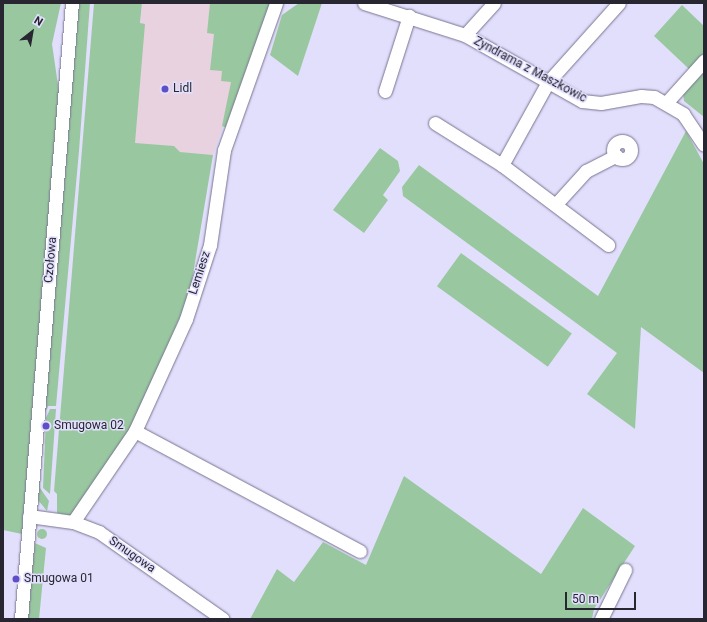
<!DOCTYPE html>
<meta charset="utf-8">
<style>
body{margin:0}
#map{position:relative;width:707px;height:622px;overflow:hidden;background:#e2dffd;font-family:Roboto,sans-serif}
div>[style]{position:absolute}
.commercial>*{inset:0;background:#e8d2df}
.green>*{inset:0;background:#99c8a0;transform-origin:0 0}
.round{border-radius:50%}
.roads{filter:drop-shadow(0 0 1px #77748f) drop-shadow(0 0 1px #77748f)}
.minor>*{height:13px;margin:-6.5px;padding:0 6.5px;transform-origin:6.5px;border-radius:6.5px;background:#fff}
.minor>.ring{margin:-6.5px;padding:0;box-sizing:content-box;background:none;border:13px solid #fff;border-radius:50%}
.dots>*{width:11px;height:11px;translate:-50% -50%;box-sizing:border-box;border:2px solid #e2dffd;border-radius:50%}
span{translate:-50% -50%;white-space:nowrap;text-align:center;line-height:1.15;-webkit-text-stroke:3px #e2dffd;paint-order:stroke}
.street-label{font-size:12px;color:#272631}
.poi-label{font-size:12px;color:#272631}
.left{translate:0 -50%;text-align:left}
.frame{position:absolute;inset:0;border:4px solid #272631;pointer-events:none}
.north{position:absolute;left:12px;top:12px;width:40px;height:40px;-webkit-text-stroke:3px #e2dffd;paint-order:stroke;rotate:31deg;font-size:11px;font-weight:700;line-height:16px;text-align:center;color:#272631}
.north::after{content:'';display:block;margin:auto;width:14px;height:18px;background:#272631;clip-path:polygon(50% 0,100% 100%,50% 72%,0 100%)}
.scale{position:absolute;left:565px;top:592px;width:71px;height:18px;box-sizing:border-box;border:2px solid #272631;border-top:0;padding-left:5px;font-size:12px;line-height:14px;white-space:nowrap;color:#272631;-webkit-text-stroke:3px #e2dffd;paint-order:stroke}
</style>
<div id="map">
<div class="commercial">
<i style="clip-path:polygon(142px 3px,266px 3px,213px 155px,131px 148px)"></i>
</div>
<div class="green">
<i style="clip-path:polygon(3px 3px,61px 3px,52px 44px,59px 92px,22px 534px,3px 530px)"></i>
<i style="clip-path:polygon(78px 3px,90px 3px,79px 151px,56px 406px,48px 406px,43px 417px)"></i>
<i style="clip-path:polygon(94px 3px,142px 3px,140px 23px,145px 24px,135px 143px,174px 146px,180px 152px,213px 155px,191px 286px,180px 317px,130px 431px,73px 516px,57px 513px,57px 494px,54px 491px)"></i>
<i style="clip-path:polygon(210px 3px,271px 3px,227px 128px,222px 126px,231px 82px,221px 81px,222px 71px,210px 70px,214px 34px,207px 33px)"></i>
<i style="clip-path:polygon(299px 3px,322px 3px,298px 76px,270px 55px,282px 15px)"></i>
<i style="clip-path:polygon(682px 5px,704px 26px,704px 53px,689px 69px,654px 36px)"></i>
<i style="clip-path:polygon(704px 70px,704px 117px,684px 101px,683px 93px)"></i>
<i style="clip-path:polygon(686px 131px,704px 164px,704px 373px,641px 327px,635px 429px,587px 394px,617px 353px,403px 196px,402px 187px,419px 165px,598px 296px)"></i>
<i style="clip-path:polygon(380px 148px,398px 161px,400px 171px,383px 195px,388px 200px,364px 233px,333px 210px)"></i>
<i style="left:461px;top:253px;width:137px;height:41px;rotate:36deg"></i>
<i style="clip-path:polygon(50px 409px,56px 409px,50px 494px,43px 488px,46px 418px)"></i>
<i style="clip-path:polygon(40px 449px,40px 488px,49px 501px,47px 511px,38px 500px)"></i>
<i style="clip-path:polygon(404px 476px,541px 574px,583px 508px,635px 546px,594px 609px,592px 619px,250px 619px,277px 569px,294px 582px,323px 542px,366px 565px)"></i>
<i class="round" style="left:37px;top:529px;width:10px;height:10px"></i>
<i style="clip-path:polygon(35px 543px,46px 548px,39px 619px,26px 619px)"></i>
</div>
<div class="roads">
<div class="minor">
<i style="left:364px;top:3px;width:106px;rotate:17.6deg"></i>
<i style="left:465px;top:35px;width:134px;rotate:29.4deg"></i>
<i style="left:582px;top:101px;width:19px;rotate:6deg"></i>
<i style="left:601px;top:103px;width:41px;rotate:-9.9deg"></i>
<i style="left:641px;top:96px;width:13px;rotate:4deg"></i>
<i style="left:654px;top:97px;width:34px;rotate:30deg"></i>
<i style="left:683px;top:114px;width:37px;rotate:56deg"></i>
<i style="left:465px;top:35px;width:43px;rotate:-47.8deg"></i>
<i style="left:385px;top:91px;width:79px;rotate:-72.3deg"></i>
<i style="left:666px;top:103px;width:57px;rotate:-47.9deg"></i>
<i style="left:435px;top:123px;width:79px;rotate:32.1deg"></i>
<i style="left:502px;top:165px;width:133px;rotate:37deg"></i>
<i class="ring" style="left:613px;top:141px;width:5px;height:5px"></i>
<i style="left:502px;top:165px;width:95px;rotate:-61deg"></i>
<i style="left:548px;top:82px;width:106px;rotate:-48.1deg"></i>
<i style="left:556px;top:204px;width:45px;rotate:-47.7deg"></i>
<i style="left:586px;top:171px;width:34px;rotate:-27deg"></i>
<i style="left:135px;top:431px;width:255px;rotate:28.1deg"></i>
<i style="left:29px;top:516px;width:44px;rotate:7.8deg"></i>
<i style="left:73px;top:522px;width:28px;rotate:21deg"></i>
<i style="left:99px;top:532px;width:151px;rotate:35.1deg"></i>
<i style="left:73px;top:522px;width:110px;rotate:-55.7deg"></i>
<i style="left:135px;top:431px;width:123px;rotate:-65.5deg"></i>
<i style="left:186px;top:319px;width:78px;rotate:-72deg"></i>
<i style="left:210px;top:245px;width:96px;rotate:-81.6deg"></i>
<i style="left:224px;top:150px;width:156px;rotate:-70.5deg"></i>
<i style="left:21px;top:619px;width:618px;rotate:-85.27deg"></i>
<i style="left:601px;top:619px;width:55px;rotate:-63.9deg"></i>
</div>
</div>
<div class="dots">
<i style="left:165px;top:89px;background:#604ec7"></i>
<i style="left:46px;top:426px;background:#604ec7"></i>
<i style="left:16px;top:579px;background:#604ec7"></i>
</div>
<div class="street-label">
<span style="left:530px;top:70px;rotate:28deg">Zyndrama z Maszkowic</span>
<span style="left:51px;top:260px;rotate:-85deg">Czołowa</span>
<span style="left:200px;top:273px;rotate:-72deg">Lemiesz</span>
<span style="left:132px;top:555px;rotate:35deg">Smugowa</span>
</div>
<div class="poi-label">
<span class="left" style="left:173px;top:89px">Lidl</span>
<span class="left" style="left:54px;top:426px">Smugowa 02</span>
<span class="left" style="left:24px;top:579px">Smugowa 01</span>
</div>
<div class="frame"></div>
<div class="north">N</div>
<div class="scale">50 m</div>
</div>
